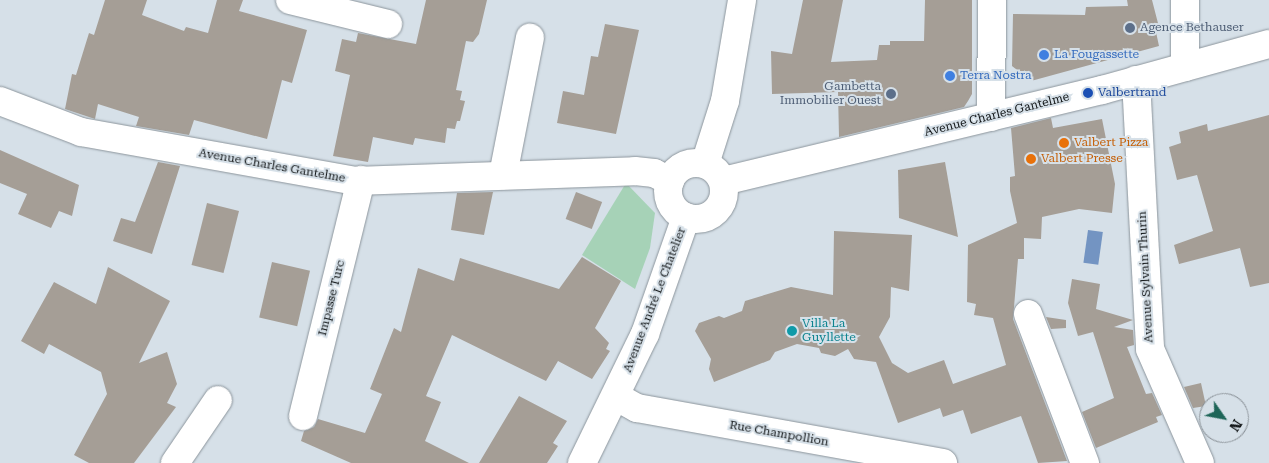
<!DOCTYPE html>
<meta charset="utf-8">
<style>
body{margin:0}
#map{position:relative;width:1269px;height:463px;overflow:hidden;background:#d6e0e8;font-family:"Roboto Serif",serif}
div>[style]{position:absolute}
.green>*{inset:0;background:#a6d2b7}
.water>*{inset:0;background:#7394c2;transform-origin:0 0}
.building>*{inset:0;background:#a59e96;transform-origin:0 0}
.roads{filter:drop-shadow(0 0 1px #8c959c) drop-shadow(0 0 1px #8c959c)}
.minor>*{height:28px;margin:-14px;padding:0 14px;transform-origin:14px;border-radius:14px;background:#fff}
.major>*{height:28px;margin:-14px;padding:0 14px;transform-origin:14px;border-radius:14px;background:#fff}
.major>.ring{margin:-14px;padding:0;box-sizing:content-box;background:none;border:28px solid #fff;border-radius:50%}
.dots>*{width:14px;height:14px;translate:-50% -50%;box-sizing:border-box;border:2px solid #d6e0e8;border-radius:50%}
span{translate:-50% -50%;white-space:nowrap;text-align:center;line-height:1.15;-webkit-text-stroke:4px #d6e0e8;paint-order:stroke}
.service-label{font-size:12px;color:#4e5e75}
.left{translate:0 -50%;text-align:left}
.right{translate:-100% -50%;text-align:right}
.shop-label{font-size:12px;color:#366cbe}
.transit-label{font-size:12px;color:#164399}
.street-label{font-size:12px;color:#121618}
.food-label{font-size:12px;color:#c56008}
.culture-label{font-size:12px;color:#0d838f}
.north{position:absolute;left:1199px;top:393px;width:50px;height:50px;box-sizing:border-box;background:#d6e0e8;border:1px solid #888f95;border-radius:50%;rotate:123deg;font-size:14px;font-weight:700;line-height:20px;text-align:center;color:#121618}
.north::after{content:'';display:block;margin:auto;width:18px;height:22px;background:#1e6558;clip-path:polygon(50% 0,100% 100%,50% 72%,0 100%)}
</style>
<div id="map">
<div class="green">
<i style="clip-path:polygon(626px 183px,655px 213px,650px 248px,635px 289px,582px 255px)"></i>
</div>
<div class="water">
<i style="left:1088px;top:230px;width:15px;height:33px;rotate:8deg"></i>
</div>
<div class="building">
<i style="clip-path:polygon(105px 0,147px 0,142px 15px,184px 31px,186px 27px,208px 33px,217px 0,243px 0,239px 11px,307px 30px,292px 83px,282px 80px,267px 139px,194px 120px,189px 135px,136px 126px,139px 117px,98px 104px,95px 119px,65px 109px,72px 74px,76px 75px,89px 33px,94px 35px)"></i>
<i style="clip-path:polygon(426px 0,487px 0,479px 34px,473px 42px,466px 41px,456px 90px,462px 91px,460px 100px,465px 101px,460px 121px,457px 121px,455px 129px,447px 128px,445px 143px,415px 138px,413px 145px,373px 137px,368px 162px,333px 156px,350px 75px,335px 71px,342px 39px,356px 42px,358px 33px,416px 44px)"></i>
<i style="clip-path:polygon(803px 0,843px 0,831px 62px,877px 60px,879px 45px,890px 45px,890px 41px,924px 41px,925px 0,972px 0,972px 94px,968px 101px,964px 107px,839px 137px,838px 92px,772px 94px,771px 51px,792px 54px)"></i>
<i style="clip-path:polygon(1127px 0,1152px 0,1160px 31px,1156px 32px,1159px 46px,1031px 81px,1012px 66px,1013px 14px,1085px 15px,1086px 7px,1128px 6px)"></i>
<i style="clip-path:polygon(605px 24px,639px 30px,616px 134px,557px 123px,563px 91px,584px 95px,591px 56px,598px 57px)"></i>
<i style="clip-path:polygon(1269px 115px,1269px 283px,1250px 287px,1240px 248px,1179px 264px,1174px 245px,1213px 231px,1197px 175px,1177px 180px,1169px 147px,1181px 143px,1179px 132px,1207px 124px,1208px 131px)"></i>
<i style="clip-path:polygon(1051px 118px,1053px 128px,1102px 119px,1115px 184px,1112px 213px,1079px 209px,1042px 217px,1041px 239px,1024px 238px,1024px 259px,1018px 259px,1013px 319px,1067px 461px,1038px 463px,1021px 416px,971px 434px,963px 410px,943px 417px,940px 408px,898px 423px,876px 362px,854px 359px,848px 349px,835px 356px,821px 353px,819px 348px,797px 344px,775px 352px,770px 360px,714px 382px,709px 369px,711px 359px,695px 331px,699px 323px,719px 316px,724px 318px,742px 311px,745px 301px,791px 287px,833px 295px,834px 231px,912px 235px,909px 291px,891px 287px,890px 317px,879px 337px,892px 363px,908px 373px,944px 360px,953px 384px,1006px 365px,993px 318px,974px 315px,976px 304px,967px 302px,968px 245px,1017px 223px,1010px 191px,1010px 177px,1015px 176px,1011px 128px)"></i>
<i style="clip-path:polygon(0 150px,79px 185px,72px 216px,59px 211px,51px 228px,18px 214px,27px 194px,0 183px)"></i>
<i style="clip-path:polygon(158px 162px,180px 166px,152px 254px,113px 241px,121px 218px,135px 222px)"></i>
<i style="clip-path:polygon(945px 162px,958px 237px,899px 218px,898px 170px)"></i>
<i style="clip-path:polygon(493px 192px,484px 235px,451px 230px,457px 193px)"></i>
<i style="left:576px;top:192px;width:28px;height:29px;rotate:21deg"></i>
<i style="left:207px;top:203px;width:33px;height:64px;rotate:14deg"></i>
<i style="clip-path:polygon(582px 257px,621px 281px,595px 328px,609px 343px,606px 349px,610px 351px,592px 379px,558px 361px,546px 381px,452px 335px,426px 396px,441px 402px,425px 441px,469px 463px,351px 463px,301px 441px,304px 431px,314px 427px,318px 419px,365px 433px,382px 394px,370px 389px,394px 328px,401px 332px,418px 268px,454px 281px,460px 258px,559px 289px)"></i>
<i style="left:272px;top:262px;width:39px;height:57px;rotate:13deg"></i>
<i style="clip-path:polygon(108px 267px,170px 301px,139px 363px,167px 352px,177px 384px,167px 403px,176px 407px,134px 463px,89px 463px,74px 455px,107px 394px,101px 372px,49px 344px,44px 354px,21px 341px,54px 282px,96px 304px)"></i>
<i style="clip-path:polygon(1072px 279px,1100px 284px,1096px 309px,1133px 320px,1114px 327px,1133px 330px,1134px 345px,1127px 347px,1146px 394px,1152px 393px,1162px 415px,1156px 417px,1158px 422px,1096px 448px,1082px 412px,1114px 398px,1093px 332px,1078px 336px,1068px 303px)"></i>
<i style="clip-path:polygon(1046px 317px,1066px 320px,1066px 328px,1051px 329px)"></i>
<i style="clip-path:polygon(1201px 383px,1206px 406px,1193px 408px,1184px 387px)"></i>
<i style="clip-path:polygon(519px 396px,567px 421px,553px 443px,558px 446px,547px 463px,479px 463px)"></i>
</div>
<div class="roads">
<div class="minor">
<i style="left:290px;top:0;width:101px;rotate:13.8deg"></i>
<i style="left:1185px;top:0;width:67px;rotate:90deg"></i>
<i style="left:1136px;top:80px;width:269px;rotate:87deg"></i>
<i style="left:1150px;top:349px;width:124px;rotate:66.3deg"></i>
<i style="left:0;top:101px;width:87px;rotate:20.9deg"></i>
<i style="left:81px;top:132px;width:278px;rotate:10.1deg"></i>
<i style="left:355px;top:181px;width:280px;rotate:-2deg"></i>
<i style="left:635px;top:171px;width:19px;rotate:6deg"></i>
<i style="left:654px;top:173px;width:18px;rotate:27deg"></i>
<i style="left:991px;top:117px;width:117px;rotate:-89.5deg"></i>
<i style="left:503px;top:175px;width:140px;rotate:-78.9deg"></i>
<i style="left:723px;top:181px;width:390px;rotate:-13.5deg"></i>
<i style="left:1102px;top:90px;width:173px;rotate:-15.4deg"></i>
<i style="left:1028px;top:314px;width:160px;rotate:69.1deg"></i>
<i style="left:617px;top:397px;width:23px;rotate:29deg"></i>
<i style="left:637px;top:408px;width:311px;rotate:10.2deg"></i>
<i style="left:303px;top:416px;width:243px;rotate:-76.2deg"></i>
<i style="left:175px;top:463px;width:76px;rotate:-55.7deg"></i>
</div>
<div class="major">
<i class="ring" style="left:668px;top:163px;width:28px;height:28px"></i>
<i style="left:705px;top:164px;width:66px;rotate:-72.4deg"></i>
<i style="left:725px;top:101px;width:102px;rotate:-80.4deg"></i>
<i style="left:582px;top:463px;width:144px;rotate:-64deg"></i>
<i style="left:645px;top:334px;width:124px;rotate:-70.7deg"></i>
</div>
</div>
<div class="dots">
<i style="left:1130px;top:28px;background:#5c6f8a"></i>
<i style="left:1044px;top:55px;background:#3f7fe0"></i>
<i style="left:950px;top:76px;background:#3f7fe0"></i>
<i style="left:1088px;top:93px;background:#1a4fb4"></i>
<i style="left:891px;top:94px;background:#5c6f8a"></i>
<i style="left:1064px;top:143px;background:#e8710a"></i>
<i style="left:1031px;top:159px;background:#e8710a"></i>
<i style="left:792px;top:331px;background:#0f9aa8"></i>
</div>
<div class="service-label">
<span class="left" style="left:1140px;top:28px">Agence Bethauser</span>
<span class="right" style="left:881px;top:94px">Gambetta<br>Immobilier Ouest</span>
</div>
<div class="shop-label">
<span class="left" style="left:1054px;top:55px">La Fougassette</span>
<span class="left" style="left:960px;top:76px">Terra Nostra</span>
</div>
<div class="transit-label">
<span class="left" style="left:1098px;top:93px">Valbertrand</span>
</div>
<div class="street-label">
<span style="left:997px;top:115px;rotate:-14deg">Avenue Charles Gantelme</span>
<span style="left:272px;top:166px;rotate:10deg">Avenue Charles Gantelme</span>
<span style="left:1146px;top:277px;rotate:-93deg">Avenue Sylvain Thurin</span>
<span style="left:332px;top:298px;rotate:-76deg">Impasse Turc</span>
<span style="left:655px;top:300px;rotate:-69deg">Avenue André Le Chatelier</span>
<span style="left:779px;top:434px;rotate:10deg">Rue Champollion</span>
</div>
<div class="food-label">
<span class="left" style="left:1074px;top:143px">Valbert Pizza</span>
<span class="left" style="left:1041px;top:159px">Valbert Presse</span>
</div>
<div class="culture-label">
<span class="left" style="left:802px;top:331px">Villa La<br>Guyllette</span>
</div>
<div class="north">N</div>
</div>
